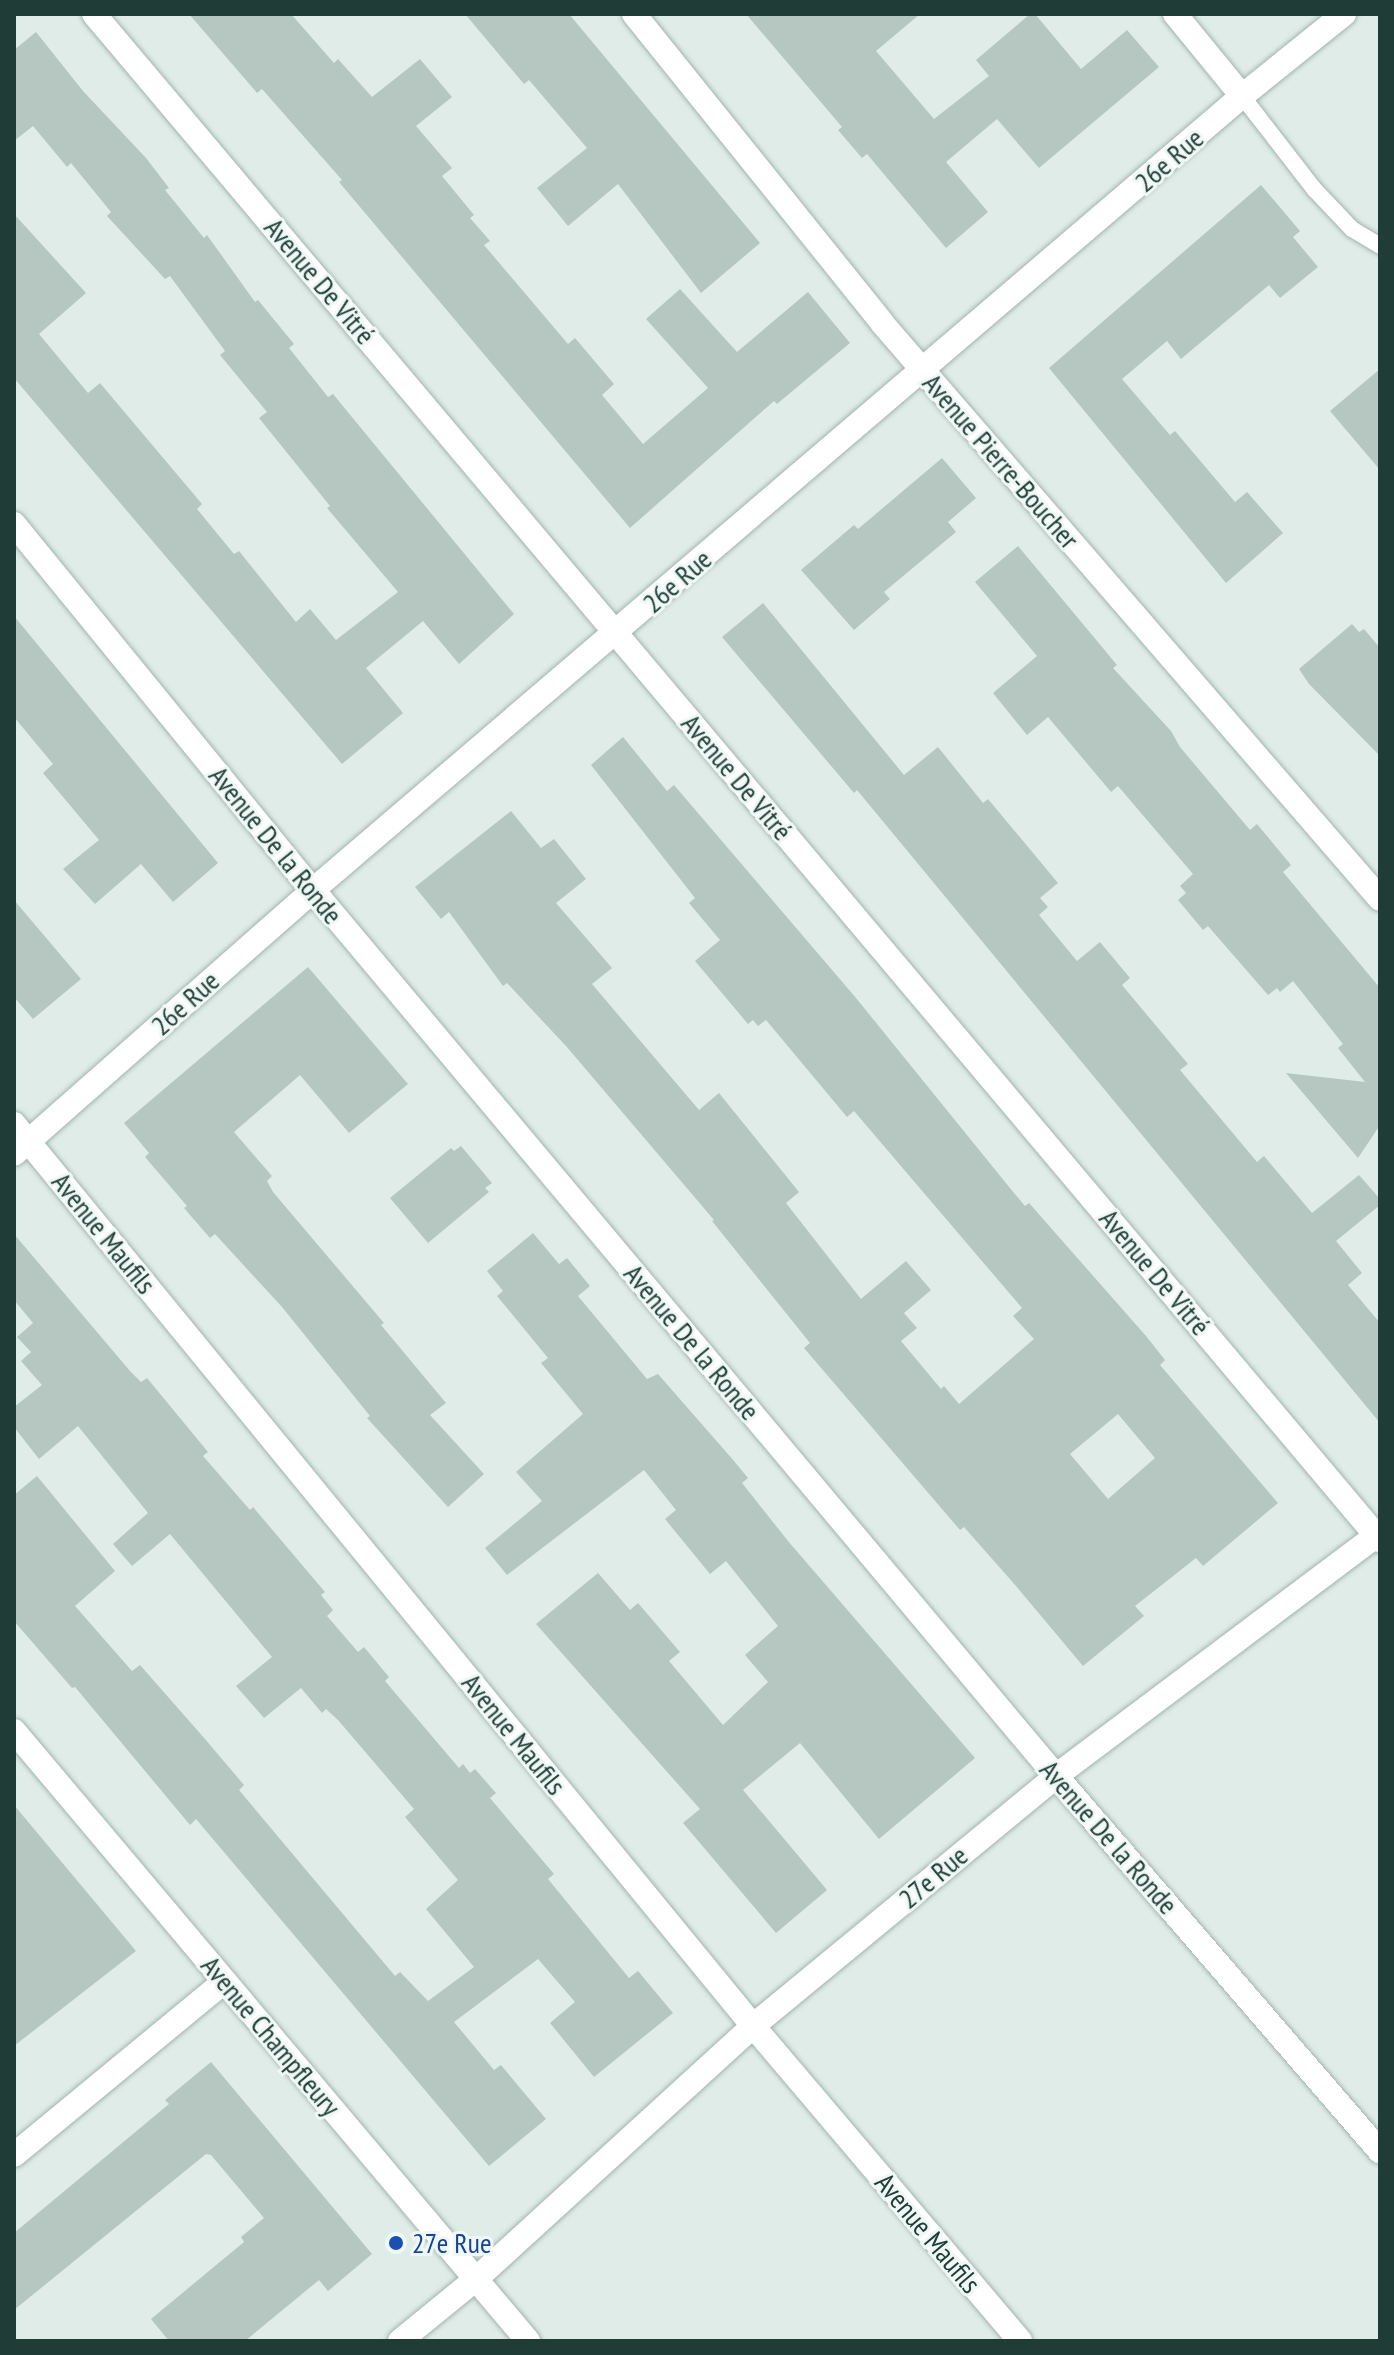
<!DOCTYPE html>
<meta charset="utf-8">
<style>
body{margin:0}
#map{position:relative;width:1394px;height:2355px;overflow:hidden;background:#e0ece7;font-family:"PT Sans Narrow",sans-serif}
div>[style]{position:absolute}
.building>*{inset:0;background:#b5c7c0}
.roads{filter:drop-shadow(0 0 2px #a2b4ae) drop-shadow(0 0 2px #a2b4ae)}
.lane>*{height:16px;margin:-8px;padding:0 8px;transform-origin:8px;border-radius:8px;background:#fff}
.street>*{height:24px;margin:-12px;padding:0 12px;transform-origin:12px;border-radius:12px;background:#fff}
.dots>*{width:22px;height:22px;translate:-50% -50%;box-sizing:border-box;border:4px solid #f0f8f5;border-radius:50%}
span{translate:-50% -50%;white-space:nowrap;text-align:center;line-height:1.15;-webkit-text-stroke:6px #f0f8f5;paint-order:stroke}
.street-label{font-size:28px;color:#1f3d36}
.transit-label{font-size:28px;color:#164399}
.left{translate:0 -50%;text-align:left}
.frame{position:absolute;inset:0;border:16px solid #1f3d36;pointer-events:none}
</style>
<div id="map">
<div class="building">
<i style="clip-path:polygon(189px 14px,291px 14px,334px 63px,338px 59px,372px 97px,420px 59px,452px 97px,416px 126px,452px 168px,442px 176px,474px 215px,470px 218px,490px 241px,484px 245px,568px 344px,575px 338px,614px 384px,602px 395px,643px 444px,708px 388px,646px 319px,680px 289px,737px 352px,808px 292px,850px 343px,777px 404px,774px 401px,630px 528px,339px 182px,342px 180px,262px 89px,257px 93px)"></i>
<i style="clip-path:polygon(465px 14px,569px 14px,760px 243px,701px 293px,618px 184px,568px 226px,537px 188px,587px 148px,529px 80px,524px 84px)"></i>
<i style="clip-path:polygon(746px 14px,920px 14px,876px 51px,934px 119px,989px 76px,976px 60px,1030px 14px,1035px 14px,1081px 69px,1127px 30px,1159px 67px,1039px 168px,997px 119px,946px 162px,988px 212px,946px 248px,867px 154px,862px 158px,838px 130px,842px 127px)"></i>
<i style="clip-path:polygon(36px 32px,83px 91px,146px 158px,169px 188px,165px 190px,204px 238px,207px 235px,255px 302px,258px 300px,294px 344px,289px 348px,328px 397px,333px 394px,514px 614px,459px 664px,423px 621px,366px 668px,403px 713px,342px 764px,14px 378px,14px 214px,86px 293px,39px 334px,88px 393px,100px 383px,202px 504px,197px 509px,234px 554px,239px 551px,296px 622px,310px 609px,336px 640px,398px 592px,327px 508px,330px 506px,259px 418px,267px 412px,220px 355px,225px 351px,170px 276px,165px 279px,107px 216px,111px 212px,71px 163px,67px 167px,33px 126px,14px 141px,14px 50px)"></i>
<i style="clip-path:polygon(1261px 185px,1300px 231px,1293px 237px,1318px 267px,1280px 298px,1269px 285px,1181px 359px,1167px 341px,1122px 379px,1170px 435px,1175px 431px,1235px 502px,1247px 492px,1283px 533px,1226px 583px,1049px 368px)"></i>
<i style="clip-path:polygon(1380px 369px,1380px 470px,1330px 411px)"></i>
<i style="clip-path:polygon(942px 458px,976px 498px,948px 522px,956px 532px,884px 592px,890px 599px,854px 630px,801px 570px,854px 525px,858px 529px)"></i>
<i style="clip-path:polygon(1018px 546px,1117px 665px,1113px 668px,1171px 731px,1180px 747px,1250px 830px,1257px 824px,1291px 865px,1283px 872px,1380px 988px,1380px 1125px,1358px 1158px,1286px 1073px,1365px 1082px,1338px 1048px,1343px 1044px,1293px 981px,1280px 992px,1277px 988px,1268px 995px,1208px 926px,1203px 930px,1178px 900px,1186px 893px,1180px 886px,1193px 874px,1118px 786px,1111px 792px,1048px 717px,1027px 735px,993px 693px,1037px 656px,975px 582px)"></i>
<i style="clip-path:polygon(763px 603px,904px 775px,938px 747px,983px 803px,988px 799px,1058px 883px,1040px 898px,1048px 907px,1039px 915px,1077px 961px,1100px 942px,1130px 978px,1122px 985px,1188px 1064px,1180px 1070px,1257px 1162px,1264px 1156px,1312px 1213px,1359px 1175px,1380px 1199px,1380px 1205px,1336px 1241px,1362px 1273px,1348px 1285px,1380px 1323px,1380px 1423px,857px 790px,854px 793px,722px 637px)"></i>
<i style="clip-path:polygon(14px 616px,218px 863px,173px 902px,141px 864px,95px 904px,63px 869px,99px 840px,43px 773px,53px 764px,14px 717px)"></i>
<i style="clip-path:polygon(1352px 624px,1359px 632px,1364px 629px,1380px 648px,1380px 756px,1309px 684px,1299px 669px)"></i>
<i style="clip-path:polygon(evenodd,623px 737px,667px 791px,674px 785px,856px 998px,1014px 1193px,1025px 1206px,1029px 1203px,1146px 1336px,1165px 1360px,1160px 1365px,1278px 1503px,1203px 1566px,1196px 1558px,1135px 1606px,1144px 1616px,1083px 1666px,1016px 1586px,964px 1527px,960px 1530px,804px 1348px,810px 1343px,712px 1221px,714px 1220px,566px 1046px,507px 983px,503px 986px,449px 912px,441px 919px,415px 887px,511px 811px,541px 848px,554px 839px,586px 879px,556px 903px,612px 968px,592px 984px,699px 1110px,719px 1093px,799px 1192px,786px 1203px,861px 1299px,906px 1261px,931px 1290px,904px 1313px,917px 1328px,901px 1341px,941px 1389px,944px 1386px,959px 1404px,1034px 1339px,1013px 1316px,1022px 1308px,854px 1111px,847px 1117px,766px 1020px,758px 1026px,753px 1020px,748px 1024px,695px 961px,720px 940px,689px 903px,695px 898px,591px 765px,623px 737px,1118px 1414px,1155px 1458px,1108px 1499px,1070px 1454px,1118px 1414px)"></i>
<i style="clip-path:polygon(14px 900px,81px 979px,33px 1019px,14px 997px)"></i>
<i style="clip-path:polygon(308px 967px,408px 1084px,349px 1133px,300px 1075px,234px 1132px,272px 1176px,267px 1181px,273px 1192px,384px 1323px,381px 1325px,446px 1403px,430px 1415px,484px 1474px,448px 1507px,367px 1418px,370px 1416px,282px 1307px,215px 1234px,210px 1238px,184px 1208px,187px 1206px,145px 1157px,149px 1153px,124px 1123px)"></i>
<i style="clip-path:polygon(461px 1146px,492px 1183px,485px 1188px,489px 1192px,428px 1243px,390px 1198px,451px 1148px,454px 1151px)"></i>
<i style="clip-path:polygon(533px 1233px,559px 1264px,567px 1258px,590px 1286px,578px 1296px,647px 1379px,658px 1374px,734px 1461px,748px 1478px,742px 1483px,788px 1541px,975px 1758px,879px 1839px,800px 1743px,743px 1790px,827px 1890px,776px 1933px,683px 1823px,700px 1809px,536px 1624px,598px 1573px,630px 1610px,638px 1603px,680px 1652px,669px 1661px,723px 1725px,768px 1682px,745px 1655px,778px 1626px,726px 1561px,710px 1574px,665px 1519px,676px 1510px,644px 1470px,507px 1575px,485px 1548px,542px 1501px,516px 1472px,583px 1414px,541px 1363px,548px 1358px,497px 1296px,503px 1291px,487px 1271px)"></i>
<i style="clip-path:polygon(14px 1234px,130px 1371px,141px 1382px,147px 1378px,208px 1452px,203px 1456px,250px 1510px,253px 1507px,325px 1592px,321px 1595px,333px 1610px,327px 1616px,358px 1652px,364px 1647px,389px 1677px,385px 1681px,459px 1768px,463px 1764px,470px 1773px,475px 1769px,496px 1793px,490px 1798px,554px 1874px,548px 1879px,629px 1978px,638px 1971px,673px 2013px,594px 2077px,550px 2023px,575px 2002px,538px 1959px,454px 2022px,494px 2070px,501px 2065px,546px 2119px,489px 2166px,196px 1819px,190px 1825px,75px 1687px,72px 1688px,14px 1621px,14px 1495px,37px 1476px,115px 1571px,75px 1606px,132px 1671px,140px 1665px,205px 1739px,244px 1785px,239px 1790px,395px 1976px,400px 1972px,428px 2001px,474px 1967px,426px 1909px,458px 1880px,405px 1817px,414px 1809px,338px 1720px,326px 1709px,322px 1713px,301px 1688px,264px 1718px,236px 1686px,272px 1657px,170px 1534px,132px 1566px,113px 1544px,148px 1513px,78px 1426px,39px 1459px,14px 1427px,14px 1407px,42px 1385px,21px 1361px,31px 1352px,17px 1337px,33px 1323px,14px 1300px)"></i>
<i style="clip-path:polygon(14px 1805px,136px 1951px,14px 2046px)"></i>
<i style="clip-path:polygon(211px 2062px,372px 2254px,328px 2291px,319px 2280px,245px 2341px,169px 2341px,151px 2319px,244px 2242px,241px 2237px,264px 2218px,211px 2155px,206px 2154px,14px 2310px,14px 2233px,169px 2104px,165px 2100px)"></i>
</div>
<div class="roads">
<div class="lane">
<i style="left:1242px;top:96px;width:119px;rotate:52.2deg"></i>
<i style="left:1315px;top:190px;width:54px;rotate:46.5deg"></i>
<i style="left:1352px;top:229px;width:33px;rotate:31deg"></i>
</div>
<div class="street">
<i style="left:94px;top:14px;width:1996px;rotate:49.88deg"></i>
<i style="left:634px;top:14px;width:396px;rotate:51.2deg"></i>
<i style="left:882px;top:323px;width:761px;rotate:49.15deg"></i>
<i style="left:1175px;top:14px;width:106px;rotate:50.7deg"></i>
<i style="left:14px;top:524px;width:473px;rotate:50.8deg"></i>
<i style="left:313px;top:890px;width:1156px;rotate:50.02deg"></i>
<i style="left:1056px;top:1776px;width:496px;rotate:49.2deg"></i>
<i style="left:14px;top:1124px;width:1166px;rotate:50.67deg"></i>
<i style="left:753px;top:2026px;width:413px;rotate:49.7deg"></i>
<i style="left:14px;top:1154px;width:399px;rotate:-41.4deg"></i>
<i style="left:313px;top:890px;width:1222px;rotate:-40.52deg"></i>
<i style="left:1242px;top:96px;width:131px;rotate:-38.8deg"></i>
<i style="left:14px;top:1731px;width:798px;rotate:49.88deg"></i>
<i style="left:14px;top:2155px;width:273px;rotate:-39.5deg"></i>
<i style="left:400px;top:2341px;width:98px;rotate:-39.2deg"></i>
<i style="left:476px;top:2279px;width:375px;rotate:-42.4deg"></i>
<i style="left:753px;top:2026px;width:393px;rotate:-39.5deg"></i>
<i style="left:1056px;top:1776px;width:405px;rotate:-36.9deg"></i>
</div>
</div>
<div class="dots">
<i style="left:396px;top:2243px;background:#1a4fb4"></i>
</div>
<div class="street-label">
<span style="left:1169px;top:160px;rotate:-41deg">26e Rue</span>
<span style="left:320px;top:281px;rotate:50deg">Avenue De Vitré</span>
<span style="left:1001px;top:461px;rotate:49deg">Avenue Pierre-Boucher</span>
<span style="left:677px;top:581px;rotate:-41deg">26e Rue</span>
<span style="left:737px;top:777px;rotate:50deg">Avenue De Vitré</span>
<span style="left:276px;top:845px;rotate:51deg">Avenue De la Ronde</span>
<span style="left:185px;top:1003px;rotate:-42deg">26e Rue</span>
<span style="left:104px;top:1233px;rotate:51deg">Avenue Maufils</span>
<span style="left:1155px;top:1272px;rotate:50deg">Avenue De Vitré</span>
<span style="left:692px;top:1342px;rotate:50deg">Avenue De la Ronde</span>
<span style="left:514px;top:1734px;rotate:51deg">Avenue Maufils</span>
<span style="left:1109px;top:1837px;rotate:49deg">Avenue De la Ronde</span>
<span style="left:933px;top:1877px;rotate:-40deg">27e Rue</span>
<span style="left:271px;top:2036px;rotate:50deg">Avenue Champfleury</span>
<span style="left:928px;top:2233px;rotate:50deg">Avenue Maufils</span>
</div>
<div class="transit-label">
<span class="left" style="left:412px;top:2243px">27e Rue</span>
</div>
<div class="frame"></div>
</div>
